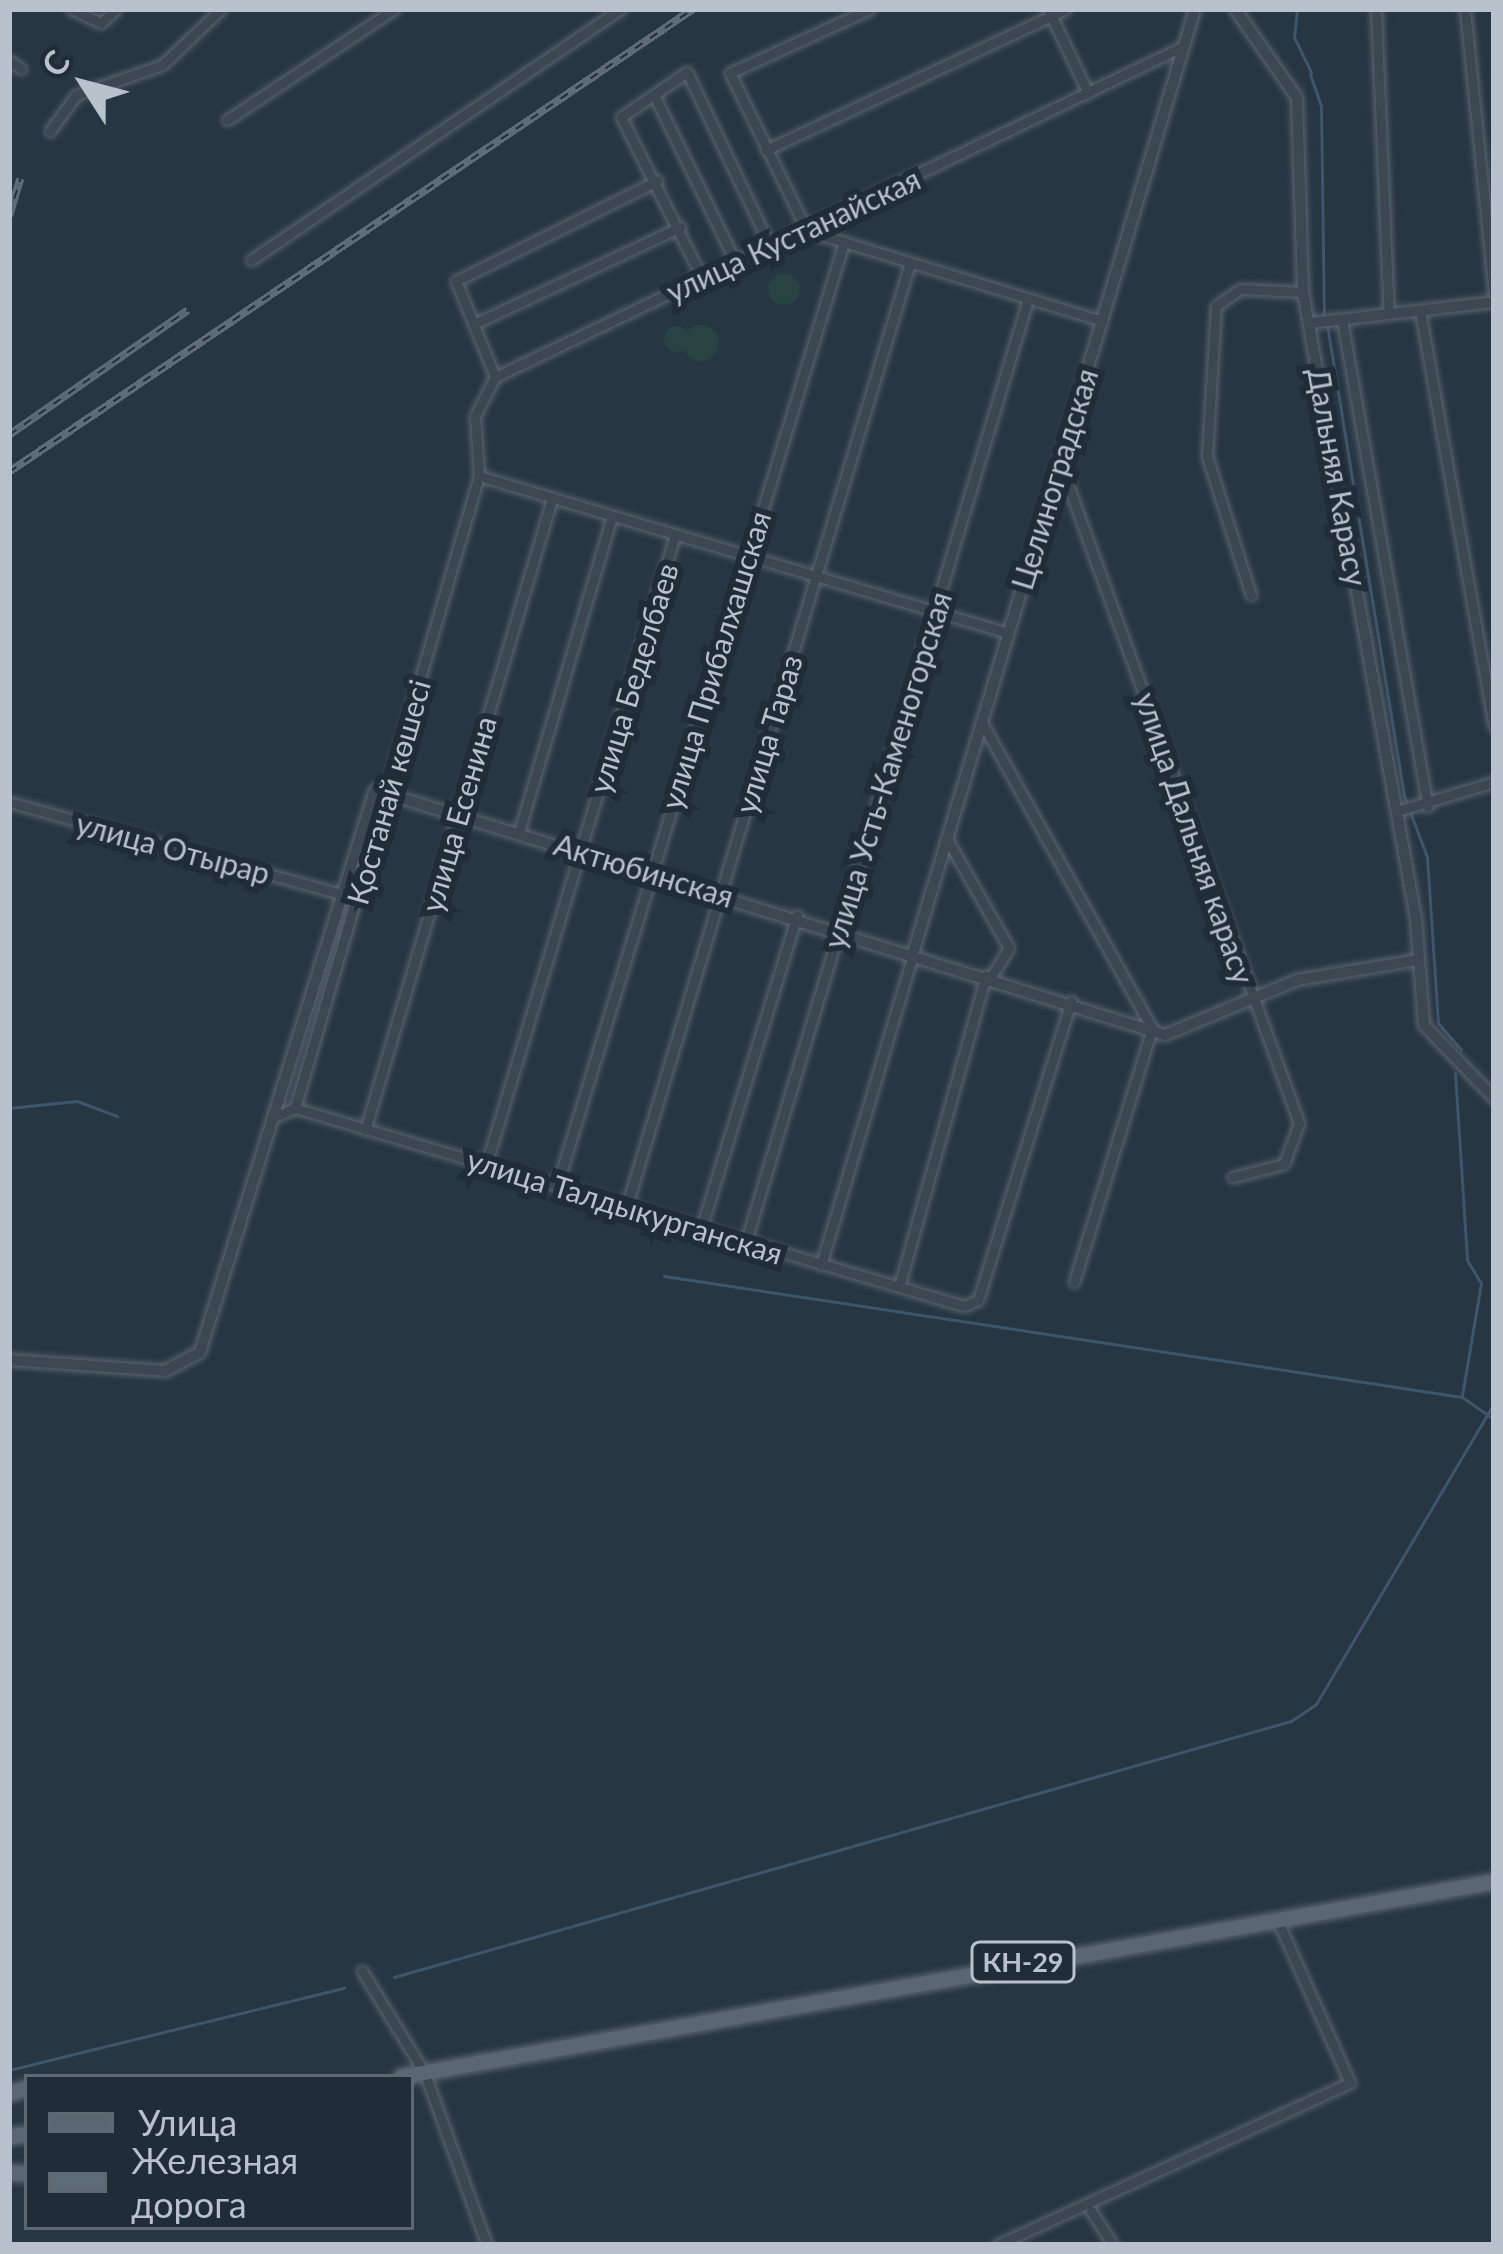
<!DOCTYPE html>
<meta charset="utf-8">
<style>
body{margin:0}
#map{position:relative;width:1503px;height:2254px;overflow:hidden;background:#273643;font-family:Lato,sans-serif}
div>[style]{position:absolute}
.green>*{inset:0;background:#294343}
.round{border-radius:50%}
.stream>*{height:3px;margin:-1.5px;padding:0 1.5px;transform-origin:1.5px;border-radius:1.5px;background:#3e556b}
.roads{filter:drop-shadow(0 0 3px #5a6570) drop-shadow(0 0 3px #5a6570)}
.minor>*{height:9px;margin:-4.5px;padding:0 4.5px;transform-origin:4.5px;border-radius:4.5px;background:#3c4752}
.tertiary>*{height:10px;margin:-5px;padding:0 5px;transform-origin:5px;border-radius:5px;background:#3c4752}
.primary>*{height:14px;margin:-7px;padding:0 7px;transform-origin:7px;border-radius:7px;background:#5a6772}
.rail>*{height:8px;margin-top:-4px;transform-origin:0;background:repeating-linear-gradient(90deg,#202c38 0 9px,#5e6c79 0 18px);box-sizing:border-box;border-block:3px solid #5e6c79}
span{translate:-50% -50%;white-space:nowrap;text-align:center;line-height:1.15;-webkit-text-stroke:12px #202c38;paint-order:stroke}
.shield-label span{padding:3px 9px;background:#202c38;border:3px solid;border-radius:9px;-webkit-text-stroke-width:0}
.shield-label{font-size:27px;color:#b9c2cc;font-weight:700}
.street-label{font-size:30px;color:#b9c2cc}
.frame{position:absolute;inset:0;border:12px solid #b9c2cc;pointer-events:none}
.legend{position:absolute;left:24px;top:2074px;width:390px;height:156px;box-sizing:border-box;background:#202c38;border:3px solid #5d6873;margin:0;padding:15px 21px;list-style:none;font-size:36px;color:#b9c2cc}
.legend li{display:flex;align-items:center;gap:24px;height:60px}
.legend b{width:60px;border:3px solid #5d6873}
.north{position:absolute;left:24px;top:24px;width:120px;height:120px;-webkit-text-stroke:9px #202c38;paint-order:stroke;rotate:306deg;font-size:33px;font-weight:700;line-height:48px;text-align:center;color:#b9c2cc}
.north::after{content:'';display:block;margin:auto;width:42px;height:54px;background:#b9c2cc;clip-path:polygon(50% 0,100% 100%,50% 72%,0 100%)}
</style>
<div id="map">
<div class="green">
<i class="round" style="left:768px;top:273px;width:32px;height:32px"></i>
<i class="round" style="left:683px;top:325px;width:36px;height:36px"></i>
<i class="round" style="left:664px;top:326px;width:26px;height:26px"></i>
</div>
<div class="stream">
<i style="left:1297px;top:9px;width:28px;rotate:96deg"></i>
<i style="left:1294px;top:37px;width:39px;rotate:64deg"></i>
<i style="left:1310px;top:74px;width:34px;rotate:71deg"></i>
<i style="left:1321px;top:106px;width:210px;rotate:89.2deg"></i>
<i style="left:1327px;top:325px;width:477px;rotate:80.7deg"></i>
<i style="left:1404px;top:796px;width:65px;rotate:69.3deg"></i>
<i style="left:1427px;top:857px;width:166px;rotate:86.2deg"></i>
<i style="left:1438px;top:1023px;width:35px;rotate:49deg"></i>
<i style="left:1455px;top:1073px;width:187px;rotate:86.3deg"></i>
<i style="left:1467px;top:1260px;width:27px;rotate:59deg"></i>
<i style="left:1481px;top:1283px;width:114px;rotate:99.6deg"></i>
<i style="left:9px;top:1108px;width:68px;rotate:-5.9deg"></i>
<i style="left:77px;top:1101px;width:43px;rotate:20.6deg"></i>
<i style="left:664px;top:1276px;width:807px;rotate:8.62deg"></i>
<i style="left:1462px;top:1397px;width:39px;rotate:35deg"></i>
<i style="left:394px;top:1977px;width:933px;rotate:-15.93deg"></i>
<i style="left:1291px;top:1721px;width:30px;rotate:-34deg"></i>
<i style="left:1316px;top:1704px;width:350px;rotate:-59.4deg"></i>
<i style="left:9px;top:2070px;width:345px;rotate:-13.8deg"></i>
</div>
<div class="roads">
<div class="minor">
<i style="left:71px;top:9px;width:33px;rotate:25deg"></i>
<i style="left:101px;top:23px;width:21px;rotate:-43deg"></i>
<i style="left:1048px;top:9px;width:93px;rotate:64.5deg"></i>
<i style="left:1376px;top:9px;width:304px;rotate:87.6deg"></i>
<i style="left:1465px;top:9px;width:288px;rotate:84.2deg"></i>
<i style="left:9px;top:60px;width:15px;rotate:37deg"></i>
<i style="left:654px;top:95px;width:182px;rotate:64deg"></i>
<i style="left:227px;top:120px;width:201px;rotate:-33.6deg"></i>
<i style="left:50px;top:131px;width:44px;rotate:-54.2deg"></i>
<i style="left:76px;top:95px;width:91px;rotate:-19.2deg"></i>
<i style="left:162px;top:65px;width:81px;rotate:-43.5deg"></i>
<i style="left:766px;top:150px;width:331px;rotate:-25.2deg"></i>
<i style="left:844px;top:242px;width:270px;rotate:17deg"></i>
<i style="left:251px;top:260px;width:447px;rotate:-34.2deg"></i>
<i style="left:701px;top:276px;width:178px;rotate:-116.7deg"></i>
<i style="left:621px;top:117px;width:80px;rotate:-34.3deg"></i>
<i style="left:687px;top:72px;width:191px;rotate:64.5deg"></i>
<i style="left:1420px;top:311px;width:422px;rotate:79.9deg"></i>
<i style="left:1342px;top:320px;width:494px;rotate:80deg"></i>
<i style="left:474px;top:324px;width:228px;rotate:-25.2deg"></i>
<i style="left:495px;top:377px;width:104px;rotate:-112.1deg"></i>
<i style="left:456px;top:281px;width:225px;rotate:-26.5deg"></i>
<i style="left:1059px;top:460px;width:705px;rotate:70.1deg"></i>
<i style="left:1299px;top:1123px;width:44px;rotate:110.1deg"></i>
<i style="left:1284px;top:1164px;width:53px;rotate:165.7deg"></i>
<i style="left:479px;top:476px;width:552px;rotate:16.53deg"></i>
<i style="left:1251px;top:595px;width:146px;rotate:-107.6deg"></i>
<i style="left:1207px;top:456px;width:150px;rotate:-86.6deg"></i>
<i style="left:1216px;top:306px;width:29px;rotate:-35deg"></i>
<i style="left:1240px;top:289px;width:63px;rotate:2.7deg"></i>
<i style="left:981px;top:721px;width:351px;rotate:60.9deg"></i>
<i style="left:9px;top:802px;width:340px;rotate:15.5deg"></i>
<i style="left:1397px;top:811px;width:101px;rotate:-16.6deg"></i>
<i style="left:519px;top:832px;width:328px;rotate:-73.6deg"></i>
<i style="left:947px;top:839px;width:125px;rotate:60.4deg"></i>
<i style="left:1009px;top:948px;width:31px;rotate:122deg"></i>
<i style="left:295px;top:1108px;width:658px;rotate:-73.77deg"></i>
<i style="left:479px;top:476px;width:60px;rotate:-93.8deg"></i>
<i style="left:475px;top:416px;width:44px;rotate:-62.9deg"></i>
<i style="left:495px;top:377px;width:764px;rotate:-25.66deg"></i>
<i style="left:274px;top:1117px;width:23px;rotate:-23deg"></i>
<i style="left:295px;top:1108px;width:698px;rotate:16.49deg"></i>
<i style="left:964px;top:1306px;width:15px;rotate:-23deg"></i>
<i style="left:978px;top:1300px;width:313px;rotate:-72.7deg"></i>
<i style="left:365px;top:1130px;width:658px;rotate:-73.49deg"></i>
<i style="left:486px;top:1165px;width:658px;rotate:-73.3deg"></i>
<i style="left:557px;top:1186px;width:987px;rotate:-73.09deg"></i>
<i style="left:844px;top:242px;width:39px;rotate:-163deg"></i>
<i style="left:807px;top:231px;width:176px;rotate:-116deg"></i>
<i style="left:730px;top:73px;width:154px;rotate:-24.6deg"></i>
<i style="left:627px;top:1205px;width:984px;rotate:-73.28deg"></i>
<i style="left:701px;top:1229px;width:328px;rotate:-73deg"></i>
<i style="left:746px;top:1241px;width:983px;rotate:-73.33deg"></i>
<i style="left:821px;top:1265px;width:324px;rotate:-73.5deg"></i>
<i style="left:1074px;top:1282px;width:263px;rotate:-72.9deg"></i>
<i style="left:899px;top:1287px;width:323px;rotate:-74.4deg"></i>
<i style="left:362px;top:1971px;width:121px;rotate:58.5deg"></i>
<i style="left:425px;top:2074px;width:182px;rotate:70.1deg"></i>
<i style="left:1091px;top:2211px;width:40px;rotate:57.1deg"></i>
<i style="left:997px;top:2245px;width:388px;rotate:-24.7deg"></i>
<i style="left:1350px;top:2083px;width:180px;rotate:-114deg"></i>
</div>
<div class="tertiary">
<i style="left:1235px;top:9px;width:108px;rotate:55.1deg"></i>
<i style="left:1297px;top:98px;width:194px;rotate:88.2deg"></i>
<i style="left:1303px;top:292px;width:637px;rotate:79.78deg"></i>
<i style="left:1416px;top:919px;width:106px;rotate:85.7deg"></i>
<i style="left:1424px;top:1025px;width:101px;rotate:46.2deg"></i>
<i style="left:1311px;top:323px;width:184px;rotate:-6.5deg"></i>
<i style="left:914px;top:950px;width:982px;rotate:-73.37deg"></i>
<i style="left:9px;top:1360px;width:156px;rotate:4deg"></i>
<i style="left:165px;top:1371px;width:40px;rotate:-28deg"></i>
<i style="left:200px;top:1352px;width:589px;rotate:-72.7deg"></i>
<i style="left:375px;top:790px;width:827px;rotate:17.23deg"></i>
<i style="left:1165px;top:1035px;width:143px;rotate:-22.6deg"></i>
<i style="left:1297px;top:980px;width:117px;rotate:-9.4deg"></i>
</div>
<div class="primary">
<i style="left:401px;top:2077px;width:1110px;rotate:-10.12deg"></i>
<i style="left:9px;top:2094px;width:19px;rotate:-18deg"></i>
<i style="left:9px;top:2137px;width:18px;rotate:-9deg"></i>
<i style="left:9px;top:2173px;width:18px;rotate:3deg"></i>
</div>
</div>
<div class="rail">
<i style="left:9px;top:216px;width:39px;rotate:-73deg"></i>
<i style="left:9px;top:435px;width:218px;rotate:-34.9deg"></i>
<i style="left:9px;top:472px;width:826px;rotate:-34.09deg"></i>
</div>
<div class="shield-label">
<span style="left:1023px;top:1962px">КН-29</span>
</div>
<div class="street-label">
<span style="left:793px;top:235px;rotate:-25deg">улица Кустанайская</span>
<span style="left:1338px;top:477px;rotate:80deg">Дальняя Карасу</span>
<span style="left:1054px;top:479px;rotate:-73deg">Целиноградская</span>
<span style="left:715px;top:660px;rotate:-73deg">улица Прибалхашская</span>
<span style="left:633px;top:678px;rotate:-73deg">улица Беделбаев</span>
<span style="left:768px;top:734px;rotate:-73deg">улица Тараз</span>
<span style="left:887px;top:770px;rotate:-73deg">улица Усть-Каменогорская</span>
<span style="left:388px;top:792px;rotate:-74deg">Қостанай көшесі</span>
<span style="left:458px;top:814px;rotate:-74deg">улица Есенина</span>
<span style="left:1195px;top:838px;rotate:71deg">улица Дальняя карасу</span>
<span style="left:173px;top:848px;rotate:15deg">улица Отырар</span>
<span style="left:644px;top:870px;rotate:17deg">Актюбинская</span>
<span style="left:625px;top:1206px;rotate:17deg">улица Талдыкурганская</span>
</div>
<div class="frame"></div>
<ul class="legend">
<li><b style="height:15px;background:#5a6772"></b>Улица</li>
<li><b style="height:15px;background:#5e6c79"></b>Железная дорога</li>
</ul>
<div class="north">С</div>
</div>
